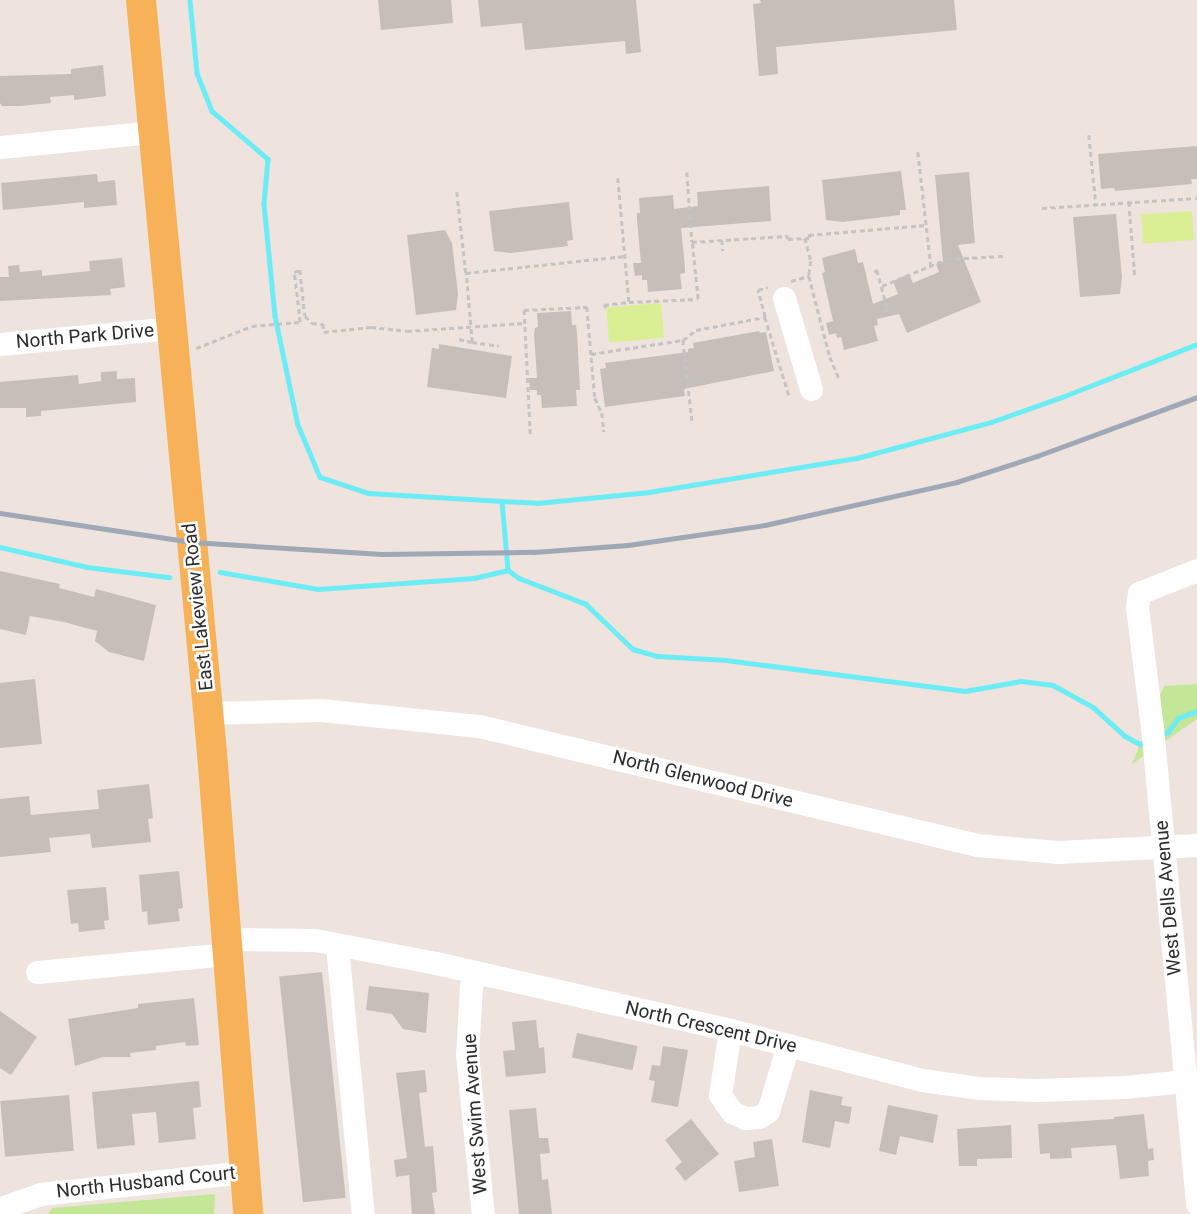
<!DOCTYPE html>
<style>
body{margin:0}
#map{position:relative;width:1197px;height:1214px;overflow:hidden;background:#eee3dd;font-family:Roboto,sans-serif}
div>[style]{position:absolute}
.green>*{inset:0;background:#c3e797}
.pitch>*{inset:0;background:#daef93;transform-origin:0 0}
.stream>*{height:4.5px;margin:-2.25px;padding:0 2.25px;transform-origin:2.25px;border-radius:2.25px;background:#6cecf4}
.building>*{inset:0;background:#c6bfb9;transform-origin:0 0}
.path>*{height:2.5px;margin-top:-1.25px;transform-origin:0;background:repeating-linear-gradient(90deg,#c4c4c4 0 5px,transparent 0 8.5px)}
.minor>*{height:23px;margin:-11.5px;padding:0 11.5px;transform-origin:11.5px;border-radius:11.5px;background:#fff}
.major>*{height:30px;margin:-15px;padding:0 15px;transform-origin:15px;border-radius:15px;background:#f7b259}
.rail>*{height:4.5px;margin:-2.25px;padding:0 2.25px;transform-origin:2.25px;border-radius:2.25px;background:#9fa8b7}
span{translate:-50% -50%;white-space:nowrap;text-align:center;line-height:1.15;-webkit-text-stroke:5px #fff;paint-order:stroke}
.street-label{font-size:19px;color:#2c2c2c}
</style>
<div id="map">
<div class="green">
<i style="clip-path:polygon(1197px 684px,1197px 719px,1132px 764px,1164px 686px)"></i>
<i style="clip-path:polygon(215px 1194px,214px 1214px,48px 1214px,52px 1208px)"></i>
</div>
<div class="pitch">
<i style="left:1192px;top:211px;width:29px;height:51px;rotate:86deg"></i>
<i style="left:661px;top:303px;width:35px;height:55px;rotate:85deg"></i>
</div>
<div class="stream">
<i style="left:190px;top:0;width:73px;rotate:84.5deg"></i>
<i style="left:197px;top:73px;width:41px;rotate:68.5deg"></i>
<i style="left:212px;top:111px;width:74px;rotate:40.6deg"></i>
<i style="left:268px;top:159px;width:45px;rotate:95.1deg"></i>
<i style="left:264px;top:204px;width:113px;rotate:84.4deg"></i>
<i style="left:275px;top:316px;width:111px;rotate:78.1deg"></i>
<i style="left:298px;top:425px;width:56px;rotate:67.1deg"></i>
<i style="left:320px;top:477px;width:51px;rotate:18.4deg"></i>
<i style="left:368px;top:493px;width:134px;rotate:3.4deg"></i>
<i style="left:502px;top:501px;width:69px;rotate:85deg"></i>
<i style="left:502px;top:501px;width:35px;rotate:3deg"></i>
<i style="left:537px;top:503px;width:113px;rotate:-5.6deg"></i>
<i style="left:649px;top:492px;width:211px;rotate:-9.3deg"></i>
<i style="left:857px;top:458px;width:139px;rotate:-15deg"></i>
<i style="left:991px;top:422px;width:75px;rotate:-19.4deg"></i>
<i style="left:1062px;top:397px;width:145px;rotate:-21.4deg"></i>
<i style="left:0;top:547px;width:89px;rotate:12.9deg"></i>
<i style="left:87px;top:567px;width:83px;rotate:7deg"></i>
<i style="left:220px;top:572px;width:99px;rotate:9.8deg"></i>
<i style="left:318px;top:589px;width:156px;rotate:-4deg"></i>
<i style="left:474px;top:578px;width:35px;rotate:-13deg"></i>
<i style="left:508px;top:570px;width:14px;rotate:36deg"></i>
<i style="left:519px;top:578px;width:72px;rotate:21.2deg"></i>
<i style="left:586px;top:604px;width:65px;rotate:43.8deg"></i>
<i style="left:633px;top:649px;width:26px;rotate:16deg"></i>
<i style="left:658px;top:656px;width:68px;rotate:3.4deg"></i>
<i style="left:726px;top:660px;width:241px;rotate:7.4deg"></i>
<i style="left:965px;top:691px;width:57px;rotate:-10.1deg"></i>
<i style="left:1021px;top:681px;width:32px;rotate:7deg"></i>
<i style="left:1053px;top:685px;width:46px;rotate:28.8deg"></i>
<i style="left:1093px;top:707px;width:43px;rotate:42.2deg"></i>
<i style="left:1125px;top:736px;width:17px;rotate:28deg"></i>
<i style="left:1140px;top:744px;width:8px;rotate:-23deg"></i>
<i style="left:1161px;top:735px;width:8px;rotate:-23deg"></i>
<i style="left:1168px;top:732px;width:17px;rotate:-54deg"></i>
<i style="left:1178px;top:718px;width:20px;rotate:-20deg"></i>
</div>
<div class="building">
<i style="clip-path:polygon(378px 0,451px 0,453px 23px,381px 30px)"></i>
<i style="clip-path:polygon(478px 0,636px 0,641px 52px,626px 54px,625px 41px,525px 50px,522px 23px,481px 27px)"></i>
<i style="clip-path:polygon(760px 0,954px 0,957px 30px,776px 47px,778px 74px,759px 76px,753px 4px,761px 3px)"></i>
<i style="clip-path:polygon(103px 65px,106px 96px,74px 100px,74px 95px,50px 97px,51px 103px,20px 106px,2px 106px,0 103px,0 76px,71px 74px,71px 69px)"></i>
<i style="clip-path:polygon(1197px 146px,1197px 179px,1191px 179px,1192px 184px,1115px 191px,1114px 188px,1101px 189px,1098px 154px)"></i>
<i style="clip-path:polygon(901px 171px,906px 210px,900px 210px,900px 215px,843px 222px,826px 220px,822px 180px)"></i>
<i style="clip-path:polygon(969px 172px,975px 243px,958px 245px,981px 302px,907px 333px,899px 314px,877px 319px,878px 325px,874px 326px,878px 341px,844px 350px,841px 337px,837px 338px,836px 333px,829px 335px,826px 323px,833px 321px,822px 273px,825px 272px,822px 258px,855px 249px,858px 263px,863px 262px,873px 304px,898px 294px,893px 281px,909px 274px,913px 283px,939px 272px,936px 264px,943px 262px,935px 175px)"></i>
<i style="clip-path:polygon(97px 174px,98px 182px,115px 180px,117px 205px,84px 208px,84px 202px,3px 210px,1px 183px)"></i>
<i style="clip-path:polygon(769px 186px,771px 221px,681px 228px,685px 267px,685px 273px,680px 274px,682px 289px,648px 292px,647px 280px,642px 280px,642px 275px,635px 276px,633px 263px,641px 263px,637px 220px,637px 213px,640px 213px,639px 198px,673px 195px,674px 209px,698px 206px,697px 192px)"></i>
<i style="clip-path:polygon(569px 202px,573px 240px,567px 241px,568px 246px,511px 253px,494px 251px,489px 211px)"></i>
<i style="clip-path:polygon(1116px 214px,1122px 277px,1120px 294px,1080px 297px,1073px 217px)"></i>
<i style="clip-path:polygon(445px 230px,452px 243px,458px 294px,456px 310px,416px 315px,407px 235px)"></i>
<i style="clip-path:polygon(122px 258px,125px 287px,110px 289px,111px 295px,0 301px,0 277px,9px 277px,8px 266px,19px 265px,20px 272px,42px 270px,42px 276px,90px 271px,89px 261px)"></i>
<i style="clip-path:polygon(571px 311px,572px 325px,576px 325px,577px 333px,580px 390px,576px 390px,577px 406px,542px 408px,541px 395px,537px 395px,537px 390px,530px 390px,529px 378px,537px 378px,534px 334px,535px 328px,538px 327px,537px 313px)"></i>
<i style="clip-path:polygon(759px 331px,760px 333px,766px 332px,774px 371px,684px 389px,685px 396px,605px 407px,600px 369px,606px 368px,605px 363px,688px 352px,688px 349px,694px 348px,693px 343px)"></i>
<i style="clip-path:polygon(439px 344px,512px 356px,506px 398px,427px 387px,432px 348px,439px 349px)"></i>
<i style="clip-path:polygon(117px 371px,117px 379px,135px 378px,136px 402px,41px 411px,41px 416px,26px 417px,26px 408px,0 408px,0 382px,78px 375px,79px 384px,101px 381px,101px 372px)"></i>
<i style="clip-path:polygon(0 571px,60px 584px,59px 588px,94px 597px,96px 589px,156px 605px,144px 661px,109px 652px,95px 641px,97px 631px,64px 622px,30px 616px,26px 635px,0 629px)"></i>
<i style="clip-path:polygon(35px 679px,42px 744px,0 748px,0 683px)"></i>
<i style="clip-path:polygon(149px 784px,153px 818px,148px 819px,151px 842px,92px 848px,90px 834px,49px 838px,51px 852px,0 857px,0 799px,29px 796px,31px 815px,63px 812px,99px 809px,97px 790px)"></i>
<i style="clip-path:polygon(179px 871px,183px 908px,178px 909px,180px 921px,148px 925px,147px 911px,142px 912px,139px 875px)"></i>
<i style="clip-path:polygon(106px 887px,109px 920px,104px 921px,105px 929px,79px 932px,78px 923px,71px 924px,67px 890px)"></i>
<i style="left:322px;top:972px;width:227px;height:43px;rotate:84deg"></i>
<i style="clip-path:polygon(369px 986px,429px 993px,426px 1033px,403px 1029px,392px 1014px,366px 1010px)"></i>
<i style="clip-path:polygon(194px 998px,199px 1045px,186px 1046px,185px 1042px,156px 1046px,156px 1050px,130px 1053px,131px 1057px,103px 1057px,75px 1066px,68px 1019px,138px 1008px,138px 1004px)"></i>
<i style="clip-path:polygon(0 1011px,37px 1037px,11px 1075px,0 1068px)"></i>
<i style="clip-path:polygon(536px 1020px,539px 1048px,544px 1047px,546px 1073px,506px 1077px,503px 1051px,515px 1050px,512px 1022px)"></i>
<i style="left:577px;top:1033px;width:62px;height:25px;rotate:12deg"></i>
<i style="clip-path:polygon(663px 1046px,688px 1050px,678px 1107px,651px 1102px,655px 1081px,649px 1080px,652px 1065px,660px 1066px)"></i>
<i style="clip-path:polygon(425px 1070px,427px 1092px,419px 1093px,425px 1147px,433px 1146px,437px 1192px,432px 1193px,435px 1214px,412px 1214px,409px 1175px,396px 1177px,394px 1160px,407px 1158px,396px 1073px)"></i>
<i style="clip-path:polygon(199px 1081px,201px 1107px,193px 1108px,196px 1139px,159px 1143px,156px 1112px,132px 1114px,135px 1145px,97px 1149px,92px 1092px)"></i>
<i style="clip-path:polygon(810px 1090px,843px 1097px,841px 1105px,852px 1107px,849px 1124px,835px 1121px,830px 1148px,802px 1142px)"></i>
<i style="left:69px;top:1095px;width:56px;height:69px;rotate:85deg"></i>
<i style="clip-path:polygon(888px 1105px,938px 1115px,933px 1143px,900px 1136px,896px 1155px,879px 1151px)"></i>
<i style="clip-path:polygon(536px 1108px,539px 1138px,548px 1138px,550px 1153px,540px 1154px,542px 1180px,548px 1179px,552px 1214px,519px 1214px,509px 1110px)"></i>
<i style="clip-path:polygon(1144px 1114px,1148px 1149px,1153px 1148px,1154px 1160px,1148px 1161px,1149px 1176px,1120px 1179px,1116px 1145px,1071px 1148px,1072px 1158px,1050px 1159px,1050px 1153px,1040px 1154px,1038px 1124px,1114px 1119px,1114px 1117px)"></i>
<i style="clip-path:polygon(691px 1119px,719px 1154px,685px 1181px,675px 1168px,682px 1162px,665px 1140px)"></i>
<i style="clip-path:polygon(1011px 1125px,1012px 1158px,977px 1159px,977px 1166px,959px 1166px,957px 1129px)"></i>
<i style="clip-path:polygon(772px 1139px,779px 1186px,739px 1192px,734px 1161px,755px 1157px,753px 1142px)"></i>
</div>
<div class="path">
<i style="left:1089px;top:135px;width:69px;rotate:84.2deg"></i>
<i style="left:918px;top:152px;width:115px;rotate:83.5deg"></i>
<i style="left:687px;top:172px;width:70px;rotate:85.9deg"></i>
<i style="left:618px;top:178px;width:124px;rotate:84.9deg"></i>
<i style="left:457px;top:192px;width:81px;rotate:83.7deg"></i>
<i style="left:1129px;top:202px;width:74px;rotate:85.4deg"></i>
<i style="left:1042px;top:208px;width:155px;rotate:-3.7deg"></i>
<i style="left:809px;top:235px;width:117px;rotate:-4.9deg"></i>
<i style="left:805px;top:238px;width:24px;rotate:75deg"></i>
<i style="left:811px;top:261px;width:15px;rotate:98deg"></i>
<i style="left:722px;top:240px;width:11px;rotate:85deg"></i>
<i style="left:874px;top:272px;width:4px;rotate:-34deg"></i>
<i style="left:877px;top:270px;width:41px;rotate:74.6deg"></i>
<i style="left:888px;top:310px;width:6px;rotate:162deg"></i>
<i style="left:791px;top:281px;width:19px;rotate:-16deg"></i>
<i style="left:809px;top:276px;width:84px;rotate:75.5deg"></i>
<i style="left:830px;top:357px;width:23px;rotate:67deg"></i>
<i style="left:882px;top:286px;width:70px;rotate:-22.6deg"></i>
<i style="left:947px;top:259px;width:56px;rotate:-3.1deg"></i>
<i style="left:606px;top:308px;width:4px;rotate:-124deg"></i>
<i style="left:604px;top:305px;width:25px;rotate:-7deg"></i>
<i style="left:629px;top:302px;width:69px;rotate:-2.5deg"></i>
<i style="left:698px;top:299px;width:57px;rotate:-96deg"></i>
<i style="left:692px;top:242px;width:96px;rotate:-3.6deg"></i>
<i style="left:788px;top:236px;width:3px;rotate:90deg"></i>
<i style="left:788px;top:239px;width:21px;rotate:-3deg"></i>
<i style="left:809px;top:238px;width:4px;rotate:-90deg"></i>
<i style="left:765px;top:317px;width:28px;rotate:-105deg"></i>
<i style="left:758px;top:290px;width:10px;rotate:-17deg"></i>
<i style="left:459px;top:339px;width:13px;rotate:13deg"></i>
<i style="left:472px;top:342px;width:69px;rotate:-95deg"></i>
<i style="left:466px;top:273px;width:160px;rotate:-6.1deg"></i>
<i style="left:683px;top:340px;width:16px;rotate:-38deg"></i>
<i style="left:696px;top:330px;width:70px;rotate:-10.7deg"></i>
<i style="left:765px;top:317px;width:82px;rotate:72.9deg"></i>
<i style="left:472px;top:342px;width:27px;rotate:8deg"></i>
<i style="left:196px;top:348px;width:60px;rotate:-21.4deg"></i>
<i style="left:252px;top:326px;width:48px;rotate:-4.8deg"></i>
<i style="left:300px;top:322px;width:50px;rotate:-96.8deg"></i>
<i style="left:294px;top:272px;width:6px;rotate:-18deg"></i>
<i style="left:300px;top:270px;width:46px;rotate:83.8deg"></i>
<i style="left:305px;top:316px;width:10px;rotate:45deg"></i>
<i style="left:312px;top:323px;width:11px;rotate:5deg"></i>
<i style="left:323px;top:324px;width:8px;rotate:83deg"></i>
<i style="left:324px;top:332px;width:47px;rotate:-6.1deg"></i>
<i style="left:371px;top:327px;width:36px;rotate:6deg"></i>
<i style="left:407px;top:331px;width:118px;rotate:-3.9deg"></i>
<i style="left:591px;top:354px;width:93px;rotate:-8.7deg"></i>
<i style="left:683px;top:340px;width:81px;rotate:83.6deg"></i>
<i style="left:530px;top:434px;width:124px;rotate:-92.8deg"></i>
<i style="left:524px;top:310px;width:63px;rotate:-2.7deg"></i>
<i style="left:587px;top:307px;width:91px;rotate:85deg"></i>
<i style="left:595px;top:398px;width:17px;rotate:65deg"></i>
<i style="left:602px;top:413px;width:19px;rotate:84deg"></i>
</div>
<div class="minor">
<i style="left:0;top:147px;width:155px;rotate:-5.6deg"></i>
<i style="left:784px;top:298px;width:95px;rotate:73.5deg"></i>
<i style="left:0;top:344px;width:172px;rotate:-5.3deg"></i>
<i style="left:1197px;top:570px;width:62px;rotate:158.4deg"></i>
<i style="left:1139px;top:593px;width:14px;rotate:98deg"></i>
<i style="left:1137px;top:607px;width:121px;rotate:82.9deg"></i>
<i style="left:1152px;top:727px;width:479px;rotate:84.6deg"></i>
<i style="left:208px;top:713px;width:113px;rotate:-1.5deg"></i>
<i style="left:321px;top:710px;width:159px;rotate:5.8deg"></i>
<i style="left:479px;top:726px;width:512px;rotate:13.44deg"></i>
<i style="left:977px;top:845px;width:81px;rotate:4.9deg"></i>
<i style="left:1058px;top:852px;width:139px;rotate:-2.9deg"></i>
<i style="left:227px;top:939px;width:88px;rotate:0.7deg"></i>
<i style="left:315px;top:940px;width:123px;rotate:10.8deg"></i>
<i style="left:436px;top:963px;width:302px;rotate:12.8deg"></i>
<i style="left:730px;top:1030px;width:198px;rotate:14.6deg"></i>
<i style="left:922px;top:1080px;width:58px;rotate:8deg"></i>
<i style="left:979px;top:1088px;width:58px;rotate:2deg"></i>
<i style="left:1037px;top:1090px;width:87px;rotate:-2deg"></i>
<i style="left:1124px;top:1087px;width:73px;rotate:-5.5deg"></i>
<i style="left:337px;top:946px;width:269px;rotate:84.5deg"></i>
<i style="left:37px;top:972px;width:191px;rotate:-5.4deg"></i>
<i style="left:476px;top:973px;width:14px;rotate:111deg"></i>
<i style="left:471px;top:986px;width:69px;rotate:93.3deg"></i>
<i style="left:467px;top:1055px;width:160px;rotate:84.3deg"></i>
<i style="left:730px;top:1030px;width:66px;rotate:98.7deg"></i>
<i style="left:720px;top:1095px;width:21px;rotate:55deg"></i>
<i style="left:732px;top:1112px;width:14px;rotate:25deg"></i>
<i style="left:745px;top:1118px;width:14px;rotate:-4deg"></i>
<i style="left:759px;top:1117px;width:11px;rotate:-34deg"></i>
<i style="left:768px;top:1111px;width:69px;rotate:-73.1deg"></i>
<i style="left:6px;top:1206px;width:36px;rotate:-19deg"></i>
<i style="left:40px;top:1194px;width:207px;rotate:-6.1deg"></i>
</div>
<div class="major">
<i style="left:141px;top:0;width:756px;rotate:84.61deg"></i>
<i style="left:212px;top:753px;width:462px;rotate:85.5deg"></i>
</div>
<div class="rail">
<i style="left:0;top:513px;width:194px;rotate:8.6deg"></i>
<i style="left:192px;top:542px;width:190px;rotate:3.6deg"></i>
<i style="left:382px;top:554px;width:152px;rotate:-0.8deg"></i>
<i style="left:534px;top:552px;width:94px;rotate:-4.3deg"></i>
<i style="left:628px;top:545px;width:138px;rotate:-8.3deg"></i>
<i style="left:765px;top:525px;width:197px;rotate:-12.6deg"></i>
<i style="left:957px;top:482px;width:84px;rotate:-18deg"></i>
<i style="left:1037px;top:456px;width:171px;rotate:-20.2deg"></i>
</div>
<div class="street-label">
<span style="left:85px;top:336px;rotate:-5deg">North Park Drive</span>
<span style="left:198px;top:607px;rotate:-96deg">East Lakeview Road</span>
<span style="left:703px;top:779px;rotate:14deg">North Glenwood Drive</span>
<span style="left:1168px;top:898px;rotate:-95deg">West Dells Avenue</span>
<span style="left:711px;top:1027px;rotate:13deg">North Crescent Drive</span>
<span style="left:475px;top:1114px;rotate:-94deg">West Swim Avenue</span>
<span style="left:146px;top:1182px;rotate:-6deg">North Husband Court</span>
</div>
</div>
